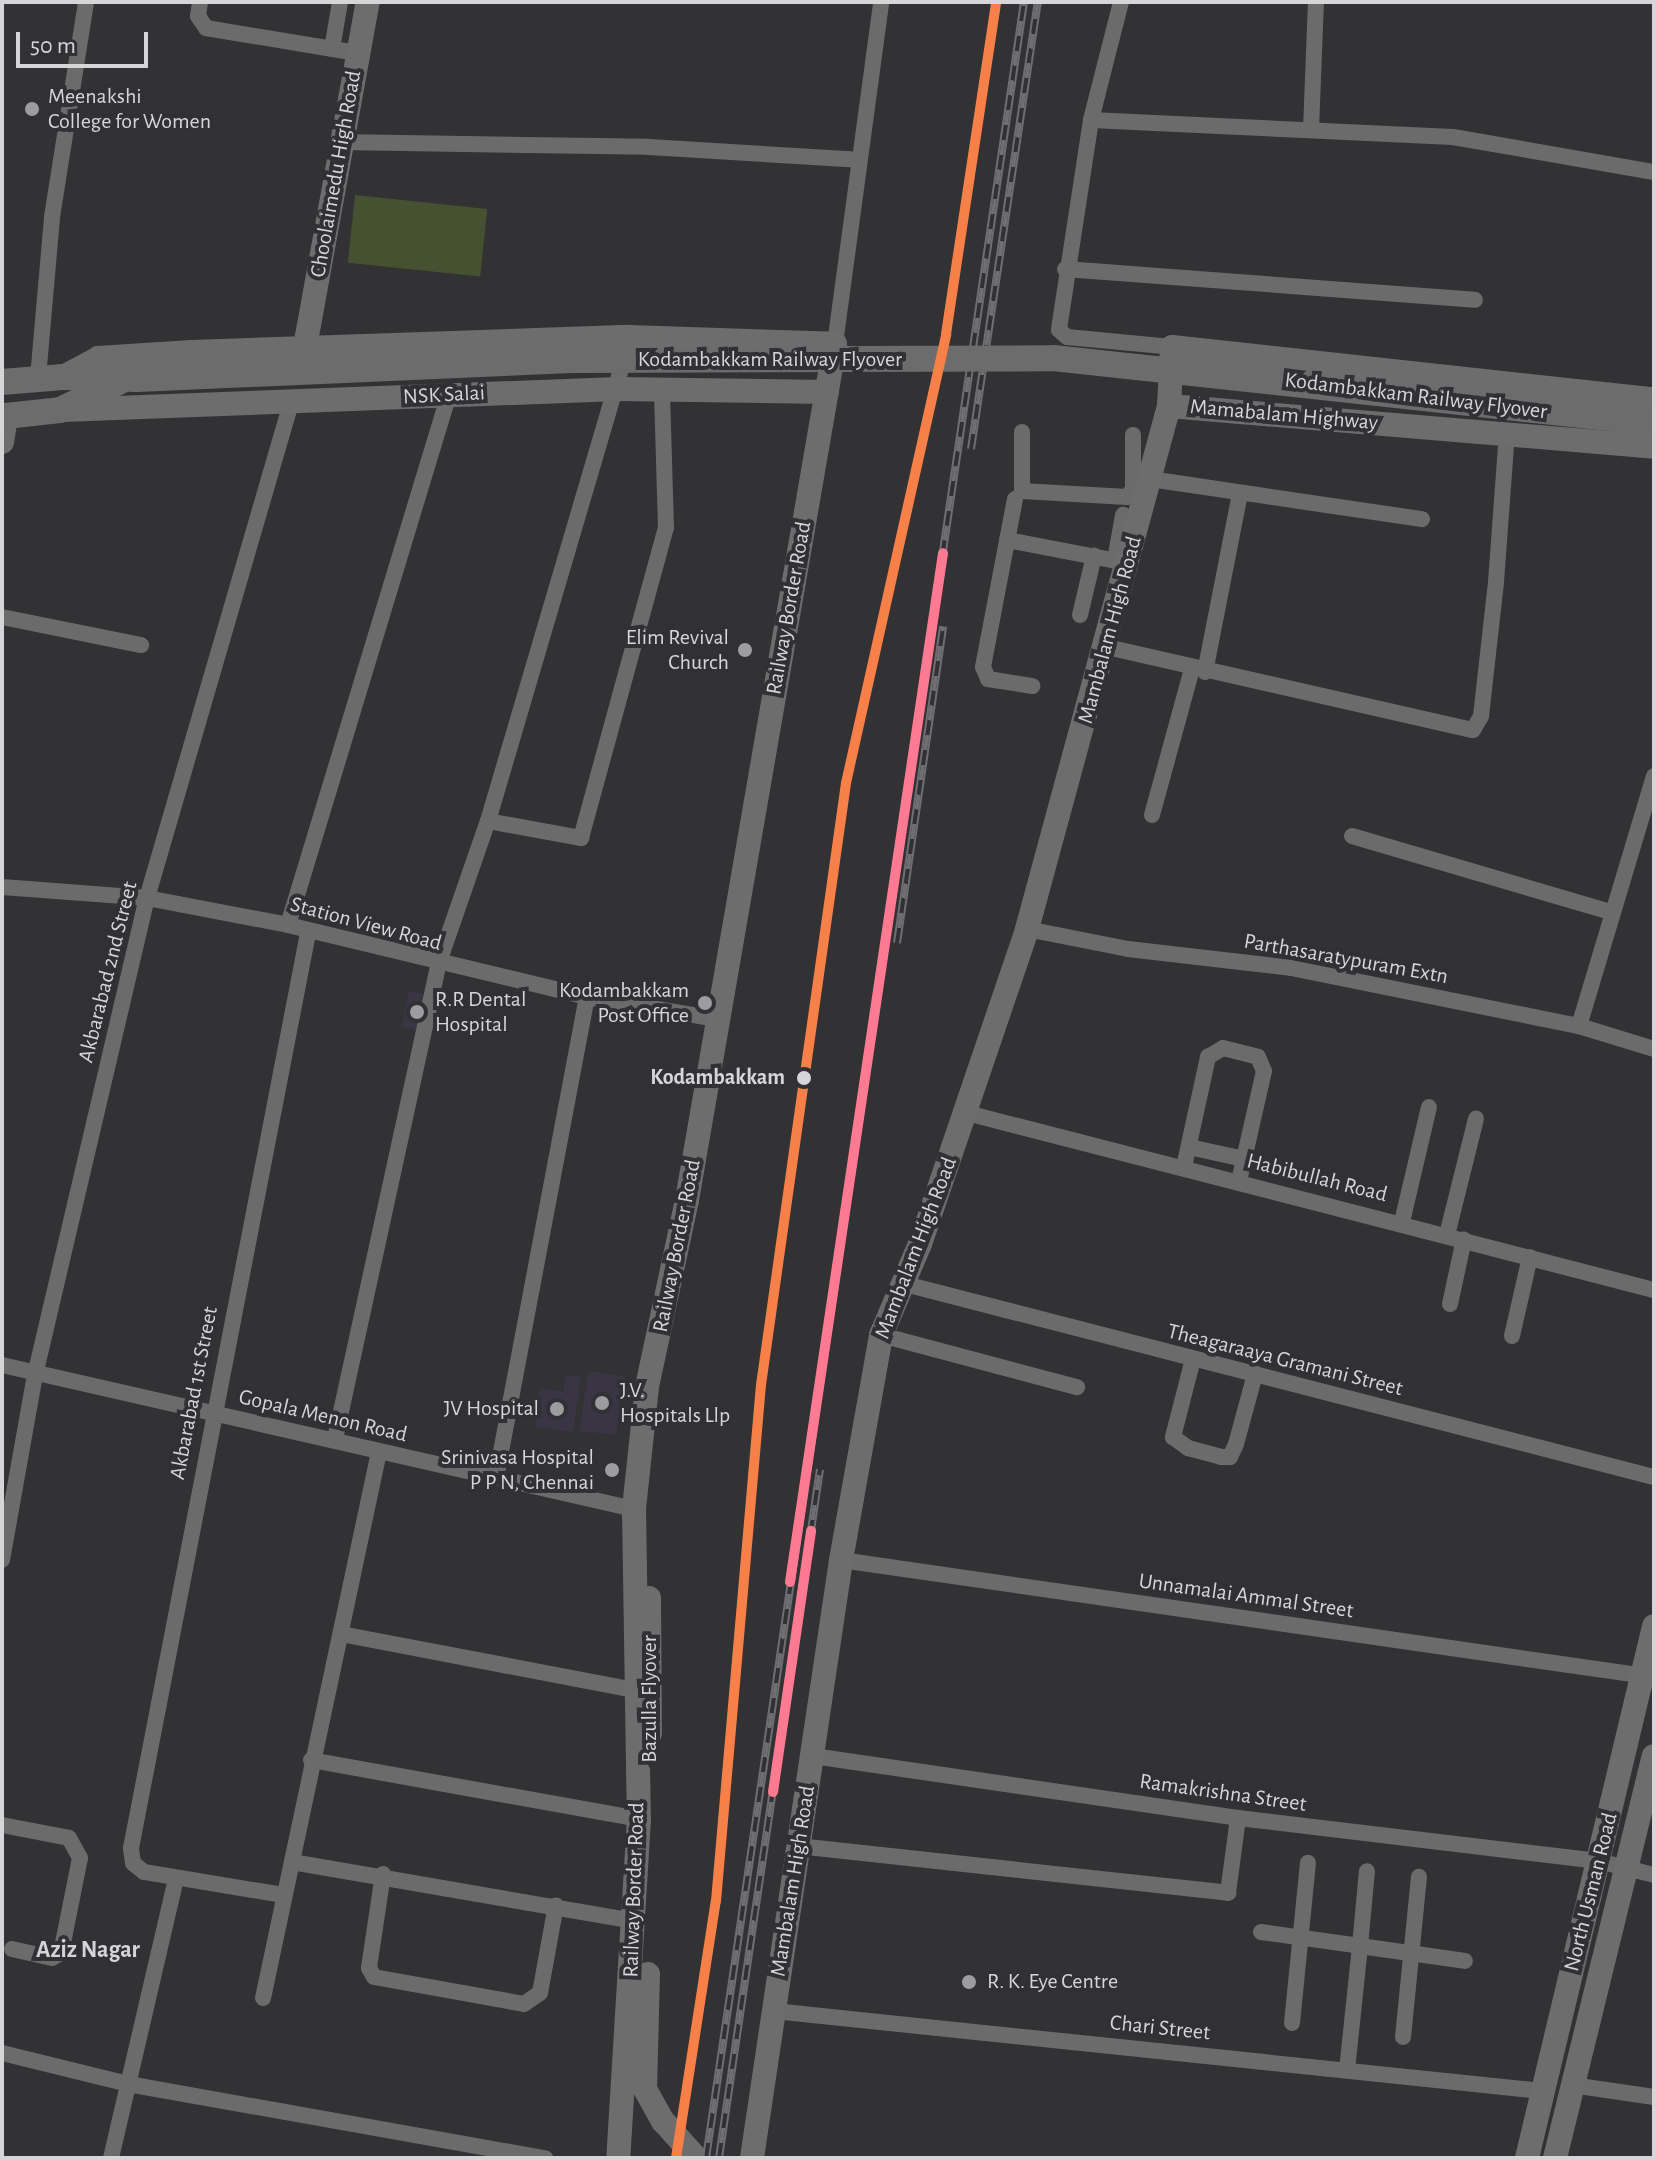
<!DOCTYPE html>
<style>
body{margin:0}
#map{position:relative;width:1656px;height:2160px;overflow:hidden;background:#323134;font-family:"Alegreya Sans",sans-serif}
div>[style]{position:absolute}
.medical>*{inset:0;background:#393544;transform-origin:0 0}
.green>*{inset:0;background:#465131;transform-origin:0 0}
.street>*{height:16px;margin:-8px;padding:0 8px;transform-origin:8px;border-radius:8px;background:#6c6b6b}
.secondary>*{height:24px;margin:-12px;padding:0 12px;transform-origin:12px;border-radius:12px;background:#6e6d6e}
.primary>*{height:26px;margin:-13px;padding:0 13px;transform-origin:13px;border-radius:13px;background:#6d6c6c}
.rail>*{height:8px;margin-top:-4px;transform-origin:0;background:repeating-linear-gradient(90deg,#313035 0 15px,#6f6e70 0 30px);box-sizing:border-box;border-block:2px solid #6f6e70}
.primary-bridge>*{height:26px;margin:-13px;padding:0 13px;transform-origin:13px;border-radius:13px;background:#6d6c6c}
.rail-1>*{height:10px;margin:-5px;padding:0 5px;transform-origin:5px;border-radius:5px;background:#f78048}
.rail-2>*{height:10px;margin:-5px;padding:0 5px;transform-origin:5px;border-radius:5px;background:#fe7a93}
.dots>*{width:22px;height:22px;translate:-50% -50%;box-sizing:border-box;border:4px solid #313035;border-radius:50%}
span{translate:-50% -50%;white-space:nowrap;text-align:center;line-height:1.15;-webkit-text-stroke:8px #313035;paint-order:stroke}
.poi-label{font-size:22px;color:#d6d5d8}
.left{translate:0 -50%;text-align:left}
.right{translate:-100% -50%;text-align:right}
.street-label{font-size:22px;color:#d6d5d8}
.stop-label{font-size:22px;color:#d6d5d8;font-weight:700}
.neighbourhood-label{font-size:24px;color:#d5d3d9;font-weight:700}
.frame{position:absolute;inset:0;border:4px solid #d6d5d8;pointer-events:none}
.scale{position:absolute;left:16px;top:32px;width:132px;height:36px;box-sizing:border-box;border:4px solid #d6d5d8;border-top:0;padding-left:10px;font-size:24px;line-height:28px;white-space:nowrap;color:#d6d5d8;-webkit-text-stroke:6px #313035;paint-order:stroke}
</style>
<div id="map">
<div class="medical">
<i style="left:409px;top:991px;width:24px;height:37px;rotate:12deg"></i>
<i style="left:588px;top:1371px;width:37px;height:60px;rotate:8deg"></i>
<i style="clip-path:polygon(566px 1375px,581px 1377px,573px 1432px,535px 1427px,540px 1388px,563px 1392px)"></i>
</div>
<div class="green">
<i style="left:355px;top:195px;width:133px;height:68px;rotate:6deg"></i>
</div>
<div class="street">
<i style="left:200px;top:2px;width:14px;rotate:98deg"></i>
<i style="left:198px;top:16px;width:14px;rotate:56deg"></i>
<i style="left:206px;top:28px;width:153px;rotate:9.4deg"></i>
<i style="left:1121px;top:2px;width:122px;rotate:104.3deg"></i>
<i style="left:1091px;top:120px;width:212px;rotate:98.7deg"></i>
<i style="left:1059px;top:330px;width:11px;rotate:41deg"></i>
<i style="left:1067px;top:337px;width:105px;rotate:5.4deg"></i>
<i style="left:332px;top:49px;width:48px;rotate:-80.3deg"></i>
<i style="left:1091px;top:120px;width:362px;rotate:2.7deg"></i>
<i style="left:1453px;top:137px;width:204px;rotate:9.9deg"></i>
<i style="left:1311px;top:130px;width:128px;rotate:-87.8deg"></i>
<i style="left:340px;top:142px;width:309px;rotate:0.9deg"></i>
<i style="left:649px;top:147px;width:210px;rotate:3.5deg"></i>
<i style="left:1065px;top:269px;width:411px;rotate:4.3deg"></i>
<i style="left:835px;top:344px;width:345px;rotate:-82.3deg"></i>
<i style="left:38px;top:378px;width:162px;rotate:-85deg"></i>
<i style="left:52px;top:217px;width:218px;rotate:-81deg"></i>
<i style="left:1022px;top:432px;width:59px;rotate:90deg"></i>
<i style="left:1022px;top:491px;width:105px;rotate:3.3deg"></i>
<i style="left:1127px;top:497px;width:10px;rotate:-53deg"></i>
<i style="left:1133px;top:489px;width:54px;rotate:-90deg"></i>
<i style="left:1150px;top:479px;width:275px;rotate:8.4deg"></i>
<i style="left:1015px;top:499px;width:171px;rotate:100.8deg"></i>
<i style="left:983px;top:667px;width:13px;rotate:67deg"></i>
<i style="left:988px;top:679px;width:45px;rotate:9deg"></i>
<i style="left:1007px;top:540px;width:123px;rotate:10.8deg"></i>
<i style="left:1115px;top:560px;width:46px;rotate:-79.9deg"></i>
<i style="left:1080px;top:615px;width:61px;rotate:-76.7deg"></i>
<i style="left:2px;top:617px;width:142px;rotate:11.4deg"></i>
<i style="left:1107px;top:647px;width:375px;rotate:12.8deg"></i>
<i style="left:1473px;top:730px;width:16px;rotate:-60deg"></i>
<i style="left:1481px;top:716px;width:135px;rotate:-83.6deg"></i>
<i style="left:1496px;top:582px;width:149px;rotate:-85.8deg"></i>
<i style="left:1205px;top:672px;width:181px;rotate:-78.9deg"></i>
<i style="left:1152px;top:815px;width:151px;rotate:-74.7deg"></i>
<i style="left:488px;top:821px;width:95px;rotate:10.4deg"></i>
<i style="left:581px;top:838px;width:321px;rotate:-74.7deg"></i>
<i style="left:666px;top:528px;width:138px;rotate:-91.7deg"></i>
<i style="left:1352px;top:836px;width:269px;rotate:16.4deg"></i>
<i style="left:2px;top:887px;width:145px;rotate:4.3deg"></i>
<i style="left:147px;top:898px;width:144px;rotate:10.8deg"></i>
<i style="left:288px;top:925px;width:308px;rotate:13.5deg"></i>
<i style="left:587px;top:997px;width:132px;rotate:9.6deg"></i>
<i style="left:288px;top:925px;width:555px;rotate:-73.13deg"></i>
<i style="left:1027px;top:929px;width:103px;rotate:11.2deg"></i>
<i style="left:1128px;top:949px;width:164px;rotate:6.6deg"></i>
<i style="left:1291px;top:968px;width:294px;rotate:11.4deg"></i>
<i style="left:1579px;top:1026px;width:78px;rotate:17deg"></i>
<i style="left:1579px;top:1026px;width:261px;rotate:-73.3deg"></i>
<i style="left:967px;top:1113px;width:709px;rotate:14.45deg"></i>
<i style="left:1189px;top:1147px;width:56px;rotate:12.3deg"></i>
<i style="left:1184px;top:1167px;width:113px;rotate:-77.7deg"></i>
<i style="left:1208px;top:1057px;width:17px;rotate:-31deg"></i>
<i style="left:1223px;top:1048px;width:36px;rotate:14deg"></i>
<i style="left:1258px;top:1057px;width:15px;rotate:67deg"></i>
<i style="left:1264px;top:1071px;width:113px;rotate:102.8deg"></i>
<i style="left:1402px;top:1222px;width:118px;rotate:-76.8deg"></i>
<i style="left:1447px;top:1235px;width:120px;rotate:-76deg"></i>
<i style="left:905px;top:1284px;width:773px;rotate:14.45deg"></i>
<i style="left:1450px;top:1304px;width:66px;rotate:-77.8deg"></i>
<i style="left:881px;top:1335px;width:203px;rotate:14.9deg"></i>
<i style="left:1512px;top:1336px;width:81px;rotate:-77.2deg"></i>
<i style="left:1193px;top:1359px;width:81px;rotate:104.4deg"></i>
<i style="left:1173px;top:1437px;width:19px;rotate:36deg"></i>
<i style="left:1188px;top:1448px;width:34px;rotate:15deg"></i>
<i style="left:1221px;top:1457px;width:9px"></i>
<i style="left:1230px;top:1457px;width:14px;rotate:-65deg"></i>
<i style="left:1236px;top:1444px;width:73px;rotate:-74.8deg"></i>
<i style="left:2px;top:1365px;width:648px;rotate:12.84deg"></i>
<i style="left:335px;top:1439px;width:485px;rotate:-77.7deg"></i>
<i style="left:438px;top:965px;width:152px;rotate:-70.9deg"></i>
<i style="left:488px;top:821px;width:489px;rotate:-73.6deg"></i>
<i style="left:496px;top:1478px;width:490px;rotate:-79.3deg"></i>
<i style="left:2px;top:1560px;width:188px;rotate:-79.9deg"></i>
<i style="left:35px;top:1375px;width:490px;rotate:-76.8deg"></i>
<i style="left:147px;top:898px;width:516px;rotate:-73.78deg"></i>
<i style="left:841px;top:1560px;width:812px;rotate:8.21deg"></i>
<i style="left:341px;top:1634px;width:298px;rotate:10.8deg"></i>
<i style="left:813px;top:1756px;width:429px;rotate:8.3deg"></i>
<i style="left:1238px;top:1818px;width:363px;rotate:6.8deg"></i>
<i style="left:1598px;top:1861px;width:58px;rotate:14deg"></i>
<i style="left:311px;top:1760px;width:333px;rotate:10.2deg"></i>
<i style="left:2px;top:1825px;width:68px;rotate:11deg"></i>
<i style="left:69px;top:1838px;width:23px;rotate:61deg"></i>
<i style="left:80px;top:1858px;width:97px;rotate:101.3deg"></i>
<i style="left:61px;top:1953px;width:10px;rotate:151deg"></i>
<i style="left:52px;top:1958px;width:41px;rotate:-167.3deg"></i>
<i style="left:798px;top:1846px;width:433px;rotate:6.2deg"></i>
<i style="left:1228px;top:1893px;width:76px;rotate:-82.4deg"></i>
<i style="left:292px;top:1862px;width:348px;rotate:9.8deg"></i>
<i style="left:383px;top:1874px;width:95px;rotate:98.5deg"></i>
<i style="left:369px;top:1968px;width:10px;rotate:61deg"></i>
<i style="left:374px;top:1977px;width:152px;rotate:10.2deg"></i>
<i style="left:524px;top:2004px;width:19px;rotate:-35deg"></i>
<i style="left:540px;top:1993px;width:89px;rotate:-79.7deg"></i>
<i style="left:283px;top:1895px;width:141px;rotate:-170.6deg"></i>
<i style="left:144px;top:1872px;width:14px;rotate:-141deg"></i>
<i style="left:133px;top:1863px;width:15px;rotate:-98deg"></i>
<i style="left:131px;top:1848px;width:932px;rotate:-79.05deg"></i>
<i style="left:1261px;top:1932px;width:100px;rotate:8deg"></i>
<i style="left:1360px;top:1946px;width:75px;rotate:-84.7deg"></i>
<i style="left:263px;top:1998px;width:558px;rotate:-78.01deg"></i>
<i style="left:774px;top:2011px;width:772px;rotate:5.95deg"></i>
<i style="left:1292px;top:2023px;width:161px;rotate:-84.3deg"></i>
<i style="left:1403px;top:2037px;width:161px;rotate:-84.3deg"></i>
<i style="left:2px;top:2053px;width:130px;rotate:13.8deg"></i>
<i style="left:128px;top:2084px;width:424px;rotate:10.1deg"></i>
<i style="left:1347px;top:2070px;width:125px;rotate:-84deg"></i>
<i style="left:1360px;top:1946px;width:106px;rotate:8.1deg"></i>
<i style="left:1572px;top:2085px;width:83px;rotate:8.3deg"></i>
<i style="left:111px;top:2158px;width:287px;rotate:-76.9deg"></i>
</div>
<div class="secondary">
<i style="left:305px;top:347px;width:351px;rotate:-79.7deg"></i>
<i style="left:63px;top:377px;width:40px;rotate:-28deg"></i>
<i style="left:98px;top:358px;width:94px;rotate:-3.7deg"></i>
<i style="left:192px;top:352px;width:437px;rotate:-2deg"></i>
<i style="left:629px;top:337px;width:206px;rotate:1.9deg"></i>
<i style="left:835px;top:344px;width:869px;rotate:99.81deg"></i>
<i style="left:687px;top:1200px;width:191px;rotate:102.1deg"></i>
<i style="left:647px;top:1387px;width:123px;rotate:96.1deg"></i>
<i style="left:634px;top:1509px;width:310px;rotate:89.1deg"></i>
<i style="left:639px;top:1819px;width:340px;rotate:93.5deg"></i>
<i style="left:1169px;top:406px;width:487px;rotate:4.8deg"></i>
<i style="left:62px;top:410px;width:556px;rotate:-2.16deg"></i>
<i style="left:618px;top:389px;width:209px;rotate:0.8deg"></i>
<i style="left:2px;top:442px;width:26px;rotate:-81deg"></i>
<i style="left:649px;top:1598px;width:135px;rotate:89.6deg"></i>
<i style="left:648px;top:1974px;width:115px;rotate:91.5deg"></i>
<i style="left:645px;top:2089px;width:37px;rotate:61deg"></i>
<i style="left:663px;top:2121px;width:50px;rotate:48.3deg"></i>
<i style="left:752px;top:2158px;width:605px;rotate:-81.53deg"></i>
<i style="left:841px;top:1560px;width:229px;rotate:-79.9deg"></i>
<i style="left:881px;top:1335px;width:99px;rotate:-66.8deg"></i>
<i style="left:920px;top:1244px;width:333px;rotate:-71.2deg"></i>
<i style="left:1027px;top:929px;width:542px;rotate:-74.81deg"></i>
<i style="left:1169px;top:406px;width:59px;rotate:-87.1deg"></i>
<i style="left:1172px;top:347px;width:485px;rotate:6.2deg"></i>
<i style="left:1527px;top:2158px;width:547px;rotate:-76.57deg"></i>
<i style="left:1555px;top:2158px;width:414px;rotate:-76.2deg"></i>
</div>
<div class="primary">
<i style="left:2px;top:382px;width:61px;rotate:-4.7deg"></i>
<i style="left:63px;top:377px;width:74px;rotate:1.5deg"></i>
<i style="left:6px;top:416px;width:54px;rotate:-6.3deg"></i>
<i style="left:60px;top:410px;width:65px;rotate:-25.4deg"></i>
</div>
<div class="rail">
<i style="left:971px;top:449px;width:452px;rotate:-81.5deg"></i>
<i style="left:897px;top:943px;width:320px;rotate:-81.7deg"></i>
<i style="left:706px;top:2158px;width:2179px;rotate:-81.61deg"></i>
<i style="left:719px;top:2158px;width:696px;rotate:-81.66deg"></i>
</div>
<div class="primary-bridge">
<i style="left:137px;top:379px;width:440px;rotate:-2.5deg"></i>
<i style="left:577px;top:360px;width:476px;rotate:-0.2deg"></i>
<i style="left:1053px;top:358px;width:605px;rotate:6.17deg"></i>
</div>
<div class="rail-1">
<i style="left:676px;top:2158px;width:260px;rotate:-81.2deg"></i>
<i style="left:716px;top:1901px;width:518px;rotate:-85.02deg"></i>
<i style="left:761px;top:1385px;width:608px;rotate:-81.96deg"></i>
<i style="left:846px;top:783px;width:460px;rotate:-77.4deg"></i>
<i style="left:946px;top:334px;width:336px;rotate:-81.4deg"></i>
</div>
<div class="rail-2">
<i style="left:790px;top:1582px;width:1040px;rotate:-81.54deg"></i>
<i style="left:773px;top:1792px;width:264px;rotate:-81.7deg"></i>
</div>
<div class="dots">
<i style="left:32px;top:109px;background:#9d9c9f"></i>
<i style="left:745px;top:650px;background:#9d9c9f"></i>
<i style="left:705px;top:1003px;background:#9d9c9f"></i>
<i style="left:417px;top:1012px;background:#9d9c9f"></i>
<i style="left:804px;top:1078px;background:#d6d5d8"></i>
<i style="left:602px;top:1403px;background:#9d9c9f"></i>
<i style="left:557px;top:1409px;background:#9d9c9f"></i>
<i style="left:612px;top:1470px;background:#9d9c9f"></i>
<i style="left:969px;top:1982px;background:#9d9c9f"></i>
</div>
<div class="poi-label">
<span class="left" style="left:48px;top:109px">Meenakshi<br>College for Women</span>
<span class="right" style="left:729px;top:650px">Elim Revival<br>Church</span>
<span class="right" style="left:689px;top:1003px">Kodambakkam<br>Post Office</span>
<span class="left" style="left:435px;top:1012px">R.R Dental<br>Hospital</span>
<span class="left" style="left:620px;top:1403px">J.V.<br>Hospitals Llp</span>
<span class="right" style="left:539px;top:1409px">JV Hospital</span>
<span class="right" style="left:594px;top:1470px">Srinivasa Hospital<br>P P N, Chennai</span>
<span class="left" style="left:987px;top:1982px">R. K. Eye Centre</span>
</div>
<div class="street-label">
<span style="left:336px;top:174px;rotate:-80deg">Choolaimedu High Road</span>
<span style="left:770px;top:360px">Kodambakkam Railway Flyover</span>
<span style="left:444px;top:395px;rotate:-3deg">NSK Salai</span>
<span style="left:1416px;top:396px;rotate:7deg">Kodambakkam Railway Flyover</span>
<span style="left:1284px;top:415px;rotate:5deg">Mamabalam Highway</span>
<span style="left:789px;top:608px;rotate:-80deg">Railway Border Road</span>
<span style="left:1110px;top:630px;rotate:-75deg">Mambalam High Road</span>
<span style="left:366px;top:924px;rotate:15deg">Station View Road</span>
<span style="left:1346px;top:959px;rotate:10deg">Parthasaratypuram Extn</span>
<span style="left:108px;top:972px;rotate:-76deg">Akbarabad 2nd Street</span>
<span style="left:1317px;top:1178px;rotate:14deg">Habibullah Road</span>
<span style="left:677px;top:1246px;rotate:-79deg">Railway Border Road</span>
<span style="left:916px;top:1248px;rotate:-69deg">Mambalam High Road</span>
<span style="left:1285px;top:1360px;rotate:14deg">Theagaraaya Gramani Street</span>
<span style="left:194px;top:1393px;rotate:-79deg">Akbarabad 1st Street</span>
<span style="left:323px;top:1416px;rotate:13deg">Gopala Menon Road</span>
<span style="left:1246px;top:1596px;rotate:8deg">Unnamalai Ammal Street</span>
<span style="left:650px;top:1699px;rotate:-90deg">Bazulla Flyover</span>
<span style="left:1223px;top:1793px;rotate:8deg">Ramakrishna Street</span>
<span style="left:793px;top:1881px;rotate:-81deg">Mambalam High Road</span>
<span style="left:634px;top:1890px;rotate:-88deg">Railway Border Road</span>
<span style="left:1591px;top:1892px;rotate:-76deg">North Usman Road</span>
<span style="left:1160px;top:2028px;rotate:6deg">Chari Street</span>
</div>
<div class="stop-label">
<span class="right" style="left:785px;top:1078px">Kodambakkam</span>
</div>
<div class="neighbourhood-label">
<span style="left:88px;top:1951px">Aziz Nagar</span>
</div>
<div class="frame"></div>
<div class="scale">50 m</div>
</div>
